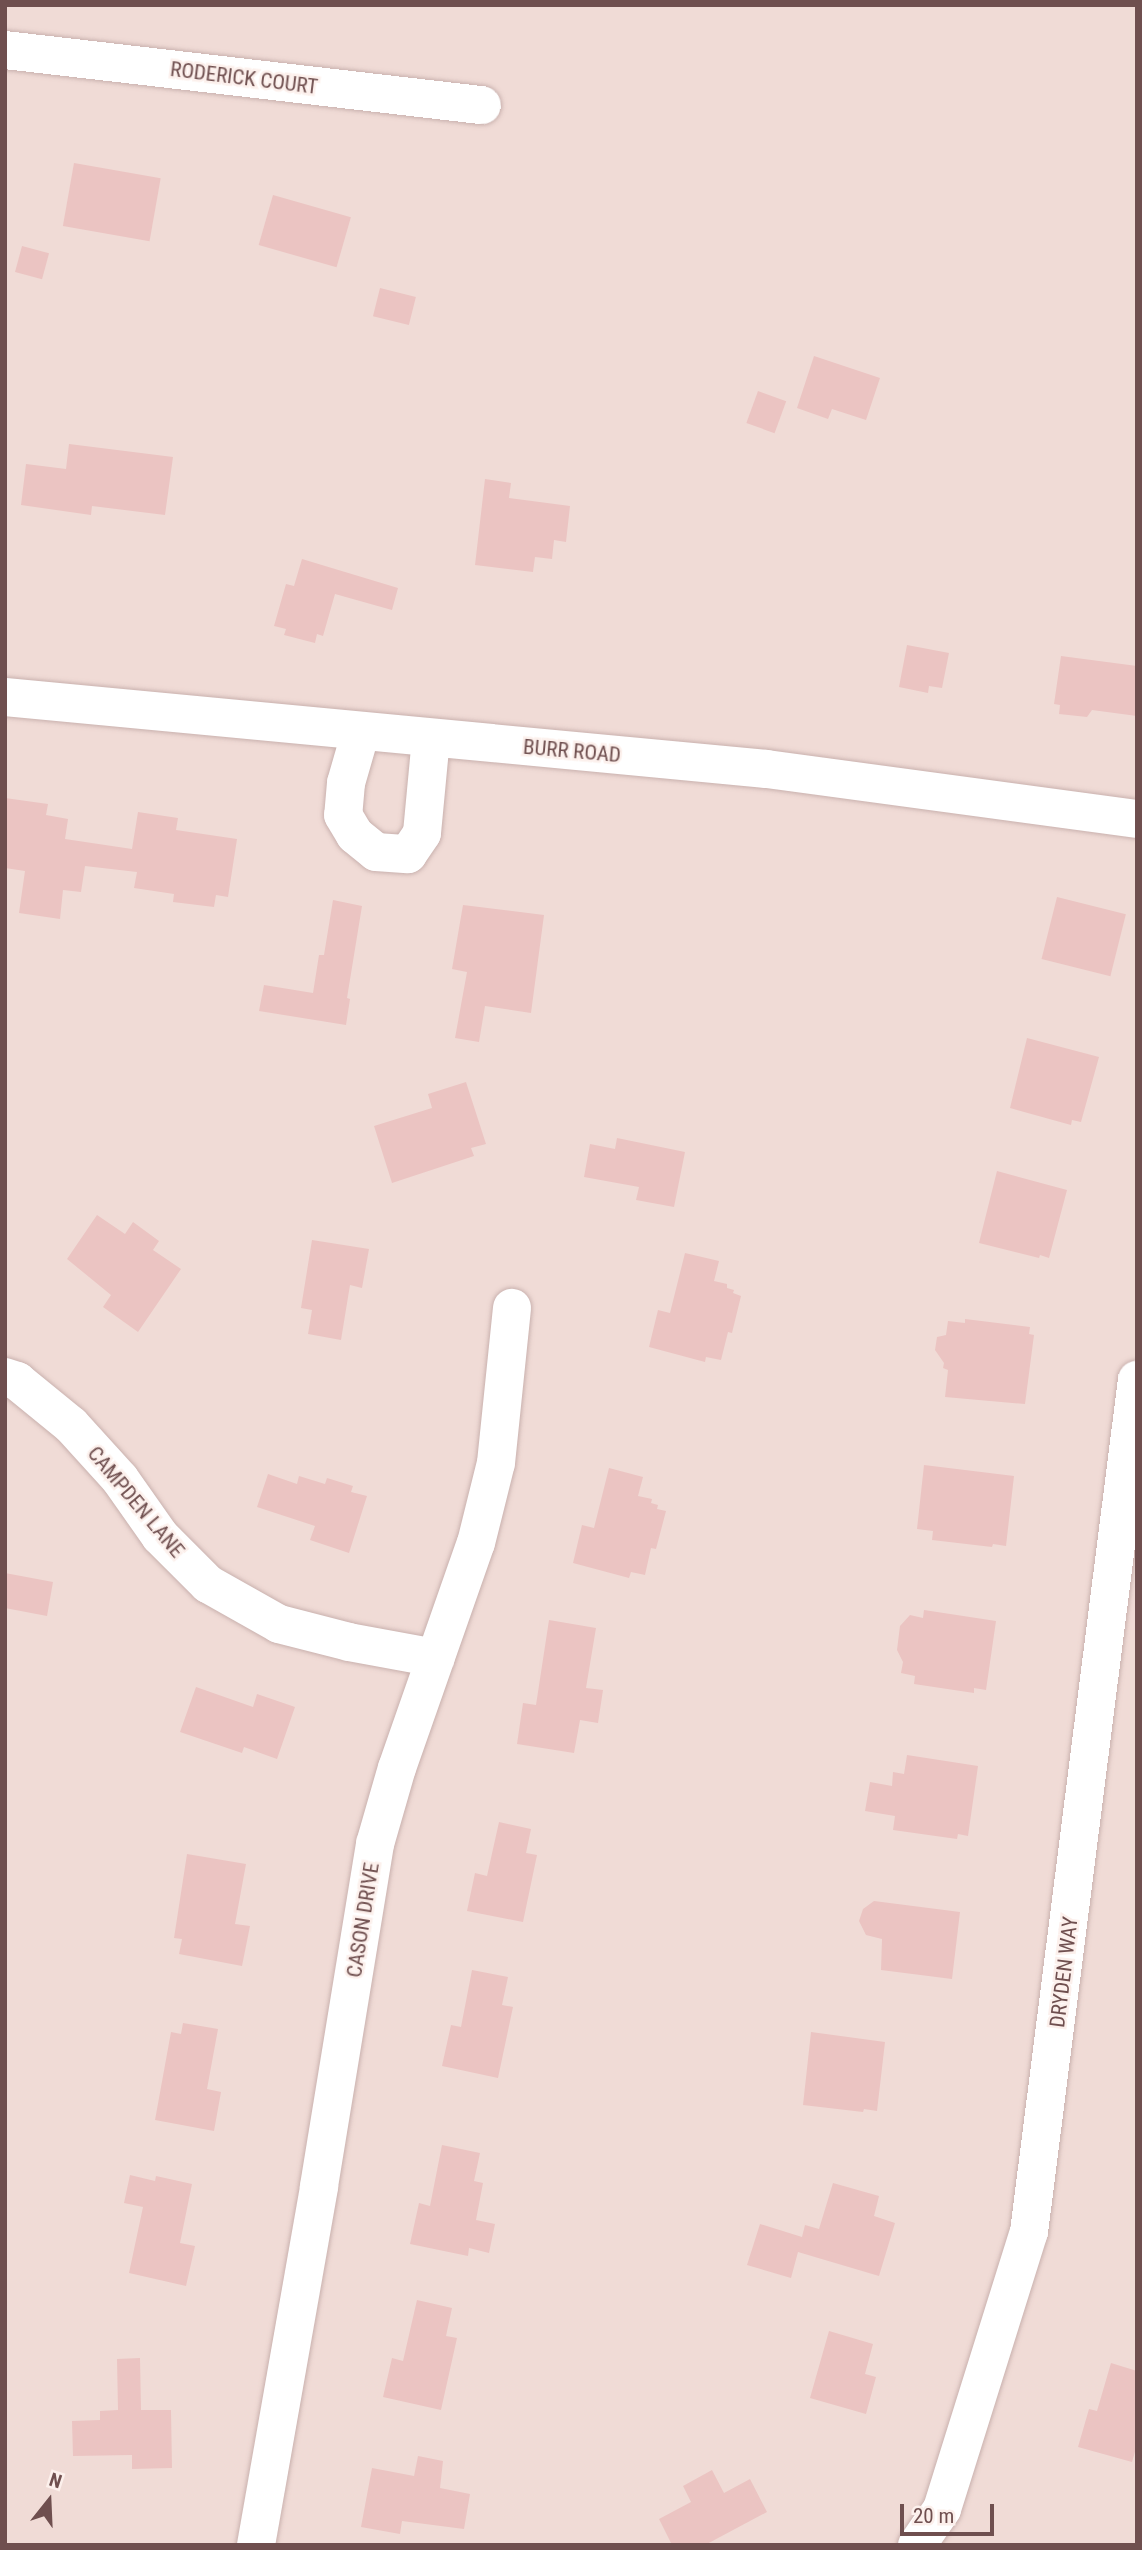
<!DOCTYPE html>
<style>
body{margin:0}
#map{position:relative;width:1142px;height:2550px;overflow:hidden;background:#f9ebe6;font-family:"Roboto Condensed",sans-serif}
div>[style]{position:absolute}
.residential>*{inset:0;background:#f0dbd6;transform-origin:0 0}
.building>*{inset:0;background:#ebc4c2;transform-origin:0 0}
.roads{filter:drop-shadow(0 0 2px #c9b1ae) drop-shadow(0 0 2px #c9b1ae)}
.minor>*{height:38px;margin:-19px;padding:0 19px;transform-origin:19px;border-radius:19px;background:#fff}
span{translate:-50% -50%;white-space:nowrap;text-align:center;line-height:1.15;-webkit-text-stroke:5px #fcf0ec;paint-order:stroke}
.street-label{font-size:21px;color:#6f4f4f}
.frame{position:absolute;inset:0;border:7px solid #6f4f4f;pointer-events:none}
.north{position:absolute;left:14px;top:2466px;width:70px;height:70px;-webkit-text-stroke:5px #fcf0ec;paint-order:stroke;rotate:18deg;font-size:19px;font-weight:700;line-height:28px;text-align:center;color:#6f4f4f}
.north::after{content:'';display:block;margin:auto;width:24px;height:32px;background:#6f4f4f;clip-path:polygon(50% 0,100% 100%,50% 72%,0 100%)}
.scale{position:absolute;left:900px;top:2504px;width:94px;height:32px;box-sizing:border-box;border:4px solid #6f4f4f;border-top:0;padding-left:9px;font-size:21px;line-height:24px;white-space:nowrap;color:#6f4f4f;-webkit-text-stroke:5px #fcf0ec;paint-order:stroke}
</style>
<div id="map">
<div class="residential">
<i style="left:5px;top:5px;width:1132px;height:2540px"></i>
</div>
<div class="building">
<i style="left:74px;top:163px;width:88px;height:64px;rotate:10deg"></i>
<i style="left:273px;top:195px;width:81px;height:52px;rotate:16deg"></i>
<i style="left:22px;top:246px;width:28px;height:27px;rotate:15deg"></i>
<i style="left:380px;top:288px;width:37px;height:29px;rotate:14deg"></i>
<i style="clip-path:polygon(814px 356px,880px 378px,866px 420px,832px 409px,828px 419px,797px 408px)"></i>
<i style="left:758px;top:391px;width:30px;height:34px;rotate:20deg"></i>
<i style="clip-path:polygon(69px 444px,173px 457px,165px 515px,92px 506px,91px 515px,21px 505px,26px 464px,66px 469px)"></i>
<i style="clip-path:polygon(485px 479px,511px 483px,509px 498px,570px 506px,566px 542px,554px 540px,552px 559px,535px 557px,533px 572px,475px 565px)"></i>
<i style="clip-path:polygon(302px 559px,398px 588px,392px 610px,335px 594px,323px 636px,317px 634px,315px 643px,284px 635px,286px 629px,274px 626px,286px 584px,294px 586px)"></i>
<i style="clip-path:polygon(907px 645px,949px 653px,942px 688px,929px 686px,928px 693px,899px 687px)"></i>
<i style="clip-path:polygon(1061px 656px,1137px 666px,1137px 716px,1092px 710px,1087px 717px,1059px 714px,1060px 705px,1054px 704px)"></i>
<i style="clip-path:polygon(5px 798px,48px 804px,46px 815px,68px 819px,65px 839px,132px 849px,138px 812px,178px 818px,176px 830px,237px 839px,228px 897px,216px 895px,214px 907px,173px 902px,174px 894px,134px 888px,137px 872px,85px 866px,81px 892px,63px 890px,60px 919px,19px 913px,25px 871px,5px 868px)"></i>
<i style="left:1057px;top:897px;width:71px;height:64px;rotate:14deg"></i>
<i style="clip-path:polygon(333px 900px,362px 906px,347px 998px,350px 999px,346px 1025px,259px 1011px,264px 985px,313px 993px,319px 955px,324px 955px)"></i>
<i style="clip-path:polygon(463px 905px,544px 915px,531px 1013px,485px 1006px,479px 1042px,455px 1038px,467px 972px,452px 969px)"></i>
<i style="clip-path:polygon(1027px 1038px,1099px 1057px,1081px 1122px,1072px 1120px,1071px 1125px,1010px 1108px)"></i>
<i style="clip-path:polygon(466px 1082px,486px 1144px,471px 1148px,474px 1156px,392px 1183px,374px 1126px,432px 1108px,428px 1094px)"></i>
<i style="clip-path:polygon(617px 1138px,685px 1152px,674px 1207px,636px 1200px,639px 1187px,584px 1177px,590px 1144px,615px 1149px)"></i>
<i style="clip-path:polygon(997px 1171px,1067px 1190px,1049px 1258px,1040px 1255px,1039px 1258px,979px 1243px)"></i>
<i style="clip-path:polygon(97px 1215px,125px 1234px,133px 1222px,159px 1241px,153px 1250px,181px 1269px,138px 1332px,103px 1307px,111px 1295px,67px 1259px)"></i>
<i style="clip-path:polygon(312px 1240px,369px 1249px,362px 1288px,350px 1285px,341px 1340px,308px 1334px,312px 1310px,301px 1308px)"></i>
<i style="clip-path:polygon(685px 1253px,719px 1261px,714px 1281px,727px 1284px,727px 1288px,734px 1290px,733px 1293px,741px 1296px,732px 1333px,728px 1332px,721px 1360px,706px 1357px,705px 1362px,649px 1347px,658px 1310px,670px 1313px)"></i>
<i style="clip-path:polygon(965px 1319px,1030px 1327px,1029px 1334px,1034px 1335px,1025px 1404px,945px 1397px,948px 1370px,943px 1368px,944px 1363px,935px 1350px,937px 1337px,946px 1335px,948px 1321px,965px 1323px)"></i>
<i style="clip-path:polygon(924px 1465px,1014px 1476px,1006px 1546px,993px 1544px,992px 1547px,932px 1540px,933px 1531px,917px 1529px)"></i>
<i style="clip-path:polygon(609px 1468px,643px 1477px,638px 1496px,652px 1499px,651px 1503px,658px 1505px,657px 1509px,666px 1511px,656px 1549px,651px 1548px,645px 1575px,631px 1572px,629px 1578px,573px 1563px,582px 1525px,594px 1528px)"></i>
<i style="clip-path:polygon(268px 1474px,297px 1484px,299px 1476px,325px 1484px,327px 1478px,353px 1486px,351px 1492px,367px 1496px,349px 1553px,310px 1540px,315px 1526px,257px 1507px)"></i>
<i style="clip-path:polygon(5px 1573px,53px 1582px,47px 1616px,5px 1608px)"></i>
<i style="clip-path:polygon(924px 1610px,996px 1621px,986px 1690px,974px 1688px,974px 1693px,914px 1684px,915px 1676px,901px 1673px,903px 1662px,897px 1650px,900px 1626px,910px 1615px,923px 1618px)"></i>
<i style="clip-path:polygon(549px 1620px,596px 1628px,586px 1688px,603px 1690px,598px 1723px,580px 1720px,574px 1753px,517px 1744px,523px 1703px,536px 1705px)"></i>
<i style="clip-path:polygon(196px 1687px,253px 1707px,257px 1694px,295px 1707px,277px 1759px,244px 1747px,242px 1753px,180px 1732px)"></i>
<i style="clip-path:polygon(907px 1755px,978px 1766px,968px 1836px,958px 1834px,957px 1839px,893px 1830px,895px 1816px,865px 1811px,870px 1782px,892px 1786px,893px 1772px,904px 1774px)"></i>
<i style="clip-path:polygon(499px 1822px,531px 1829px,526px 1853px,537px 1855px,523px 1922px,467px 1911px,475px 1873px,487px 1876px)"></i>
<i style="clip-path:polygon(187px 1854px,246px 1864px,235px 1924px,250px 1926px,242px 1966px,179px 1954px,182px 1939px,174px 1938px)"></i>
<i style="clip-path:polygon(874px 1901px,960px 1912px,952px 1979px,881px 1970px,882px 1939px,866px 1935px,859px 1921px,863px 1909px)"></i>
<i style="clip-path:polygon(472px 1970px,508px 1977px,502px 2005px,513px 2007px,498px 2078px,442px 2066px,451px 2025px,461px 2027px)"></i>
<i style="clip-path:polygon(183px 2023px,218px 2029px,207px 2089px,221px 2092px,214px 2131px,155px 2120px,171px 2032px,181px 2034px)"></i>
<i style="clip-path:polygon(811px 2032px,885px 2042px,877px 2111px,864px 2109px,863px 2112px,803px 2105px)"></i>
<i style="clip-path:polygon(442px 2145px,480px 2153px,474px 2181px,483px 2183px,476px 2220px,495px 2224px,489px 2253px,469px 2248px,468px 2256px,410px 2244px,419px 2203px,430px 2206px)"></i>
<i style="clip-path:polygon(130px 2175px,155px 2181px,156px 2176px,192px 2184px,180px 2243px,195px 2246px,186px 2286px,129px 2273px,143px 2207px,124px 2203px)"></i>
<i style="clip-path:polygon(833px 2183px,879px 2196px,874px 2216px,895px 2223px,879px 2276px,798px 2252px,791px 2278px,747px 2265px,760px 2224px,802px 2237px,805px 2225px,819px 2229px)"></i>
<i style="clip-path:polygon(417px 2300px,452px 2308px,446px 2336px,457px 2338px,441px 2410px,383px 2397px,392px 2358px,403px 2361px)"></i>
<i style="clip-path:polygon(829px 2331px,873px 2344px,865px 2374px,876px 2377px,866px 2414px,810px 2398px)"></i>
<i style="clip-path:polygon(140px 2358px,141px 2410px,171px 2410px,172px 2468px,132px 2469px,132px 2455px,73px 2456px,72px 2421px,100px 2420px,100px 2411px,118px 2410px,117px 2359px)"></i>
<i style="clip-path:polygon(1111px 2363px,1137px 2371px,1137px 2445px,1132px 2462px,1078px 2447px,1089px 2409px,1097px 2411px)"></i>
<i style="clip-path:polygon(418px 2456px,443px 2461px,440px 2488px,470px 2494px,464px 2529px,402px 2521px,400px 2534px,361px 2527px,372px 2468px,414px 2476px)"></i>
<i style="clip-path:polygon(712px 2470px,724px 2493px,750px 2479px,767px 2512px,705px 2545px,672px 2545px,659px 2519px,691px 2502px,683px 2486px)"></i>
</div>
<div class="roads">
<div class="minor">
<i style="left:5px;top:50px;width:480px;rotate:6.6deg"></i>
<i style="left:5px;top:697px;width:765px;rotate:5.4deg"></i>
<i style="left:767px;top:769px;width:373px;rotate:7.7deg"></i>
<i style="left:361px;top:731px;width:54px;rotate:106.1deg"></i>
<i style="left:346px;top:783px;width:32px;rotate:95deg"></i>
<i style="left:343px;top:815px;width:23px;rotate:59deg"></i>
<i style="left:355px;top:835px;width:27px;rotate:39deg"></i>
<i style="left:376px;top:852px;width:32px;rotate:4deg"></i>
<i style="left:408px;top:854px;width:25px;rotate:-56deg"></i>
<i style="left:422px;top:833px;width:95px;rotate:-84.6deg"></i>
<i style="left:5px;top:1377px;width:13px;rotate:18deg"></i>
<i style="left:17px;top:1381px;width:70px;rotate:39.2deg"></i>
<i style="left:71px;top:1425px;width:73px;rotate:47.8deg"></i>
<i style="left:120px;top:1479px;width:70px;rotate:54.9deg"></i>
<i style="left:160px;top:1536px;width:68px;rotate:45deg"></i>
<i style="left:208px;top:1584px;width:81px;rotate:29.4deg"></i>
<i style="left:279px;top:1624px;width:72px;rotate:14.4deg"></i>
<i style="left:349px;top:1642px;width:88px;rotate:10.4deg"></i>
<i style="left:256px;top:2545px;width:364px;rotate:-80deg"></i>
<i style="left:319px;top:2186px;width:347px;rotate:-80.7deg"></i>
<i style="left:375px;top:1844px;width:79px;rotate:-73.9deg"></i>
<i style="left:397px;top:1768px;width:238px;rotate:-70.7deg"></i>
<i style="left:476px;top:1543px;width:82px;rotate:-76deg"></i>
<i style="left:496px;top:1463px;width:156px;rotate:-84.1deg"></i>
<i style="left:917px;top:2545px;width:44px;rotate:-55.2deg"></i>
<i style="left:942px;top:2509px;width:290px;rotate:-72.6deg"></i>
<i style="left:1029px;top:2232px;width:859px;rotate:-82.78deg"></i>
</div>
</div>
<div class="street-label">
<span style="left:244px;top:78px;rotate:7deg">RODERICK COURT</span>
<span style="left:572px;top:751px;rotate:5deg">BURR ROAD</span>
<span style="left:136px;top:1502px;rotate:50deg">CAMPDEN LANE</span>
<span style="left:363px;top:1920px;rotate:-81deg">CASON DRIVE</span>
<span style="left:1064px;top:1972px;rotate:-83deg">DRYDEN WAY</span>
</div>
<div class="frame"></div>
<div class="north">N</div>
<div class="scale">20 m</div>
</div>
